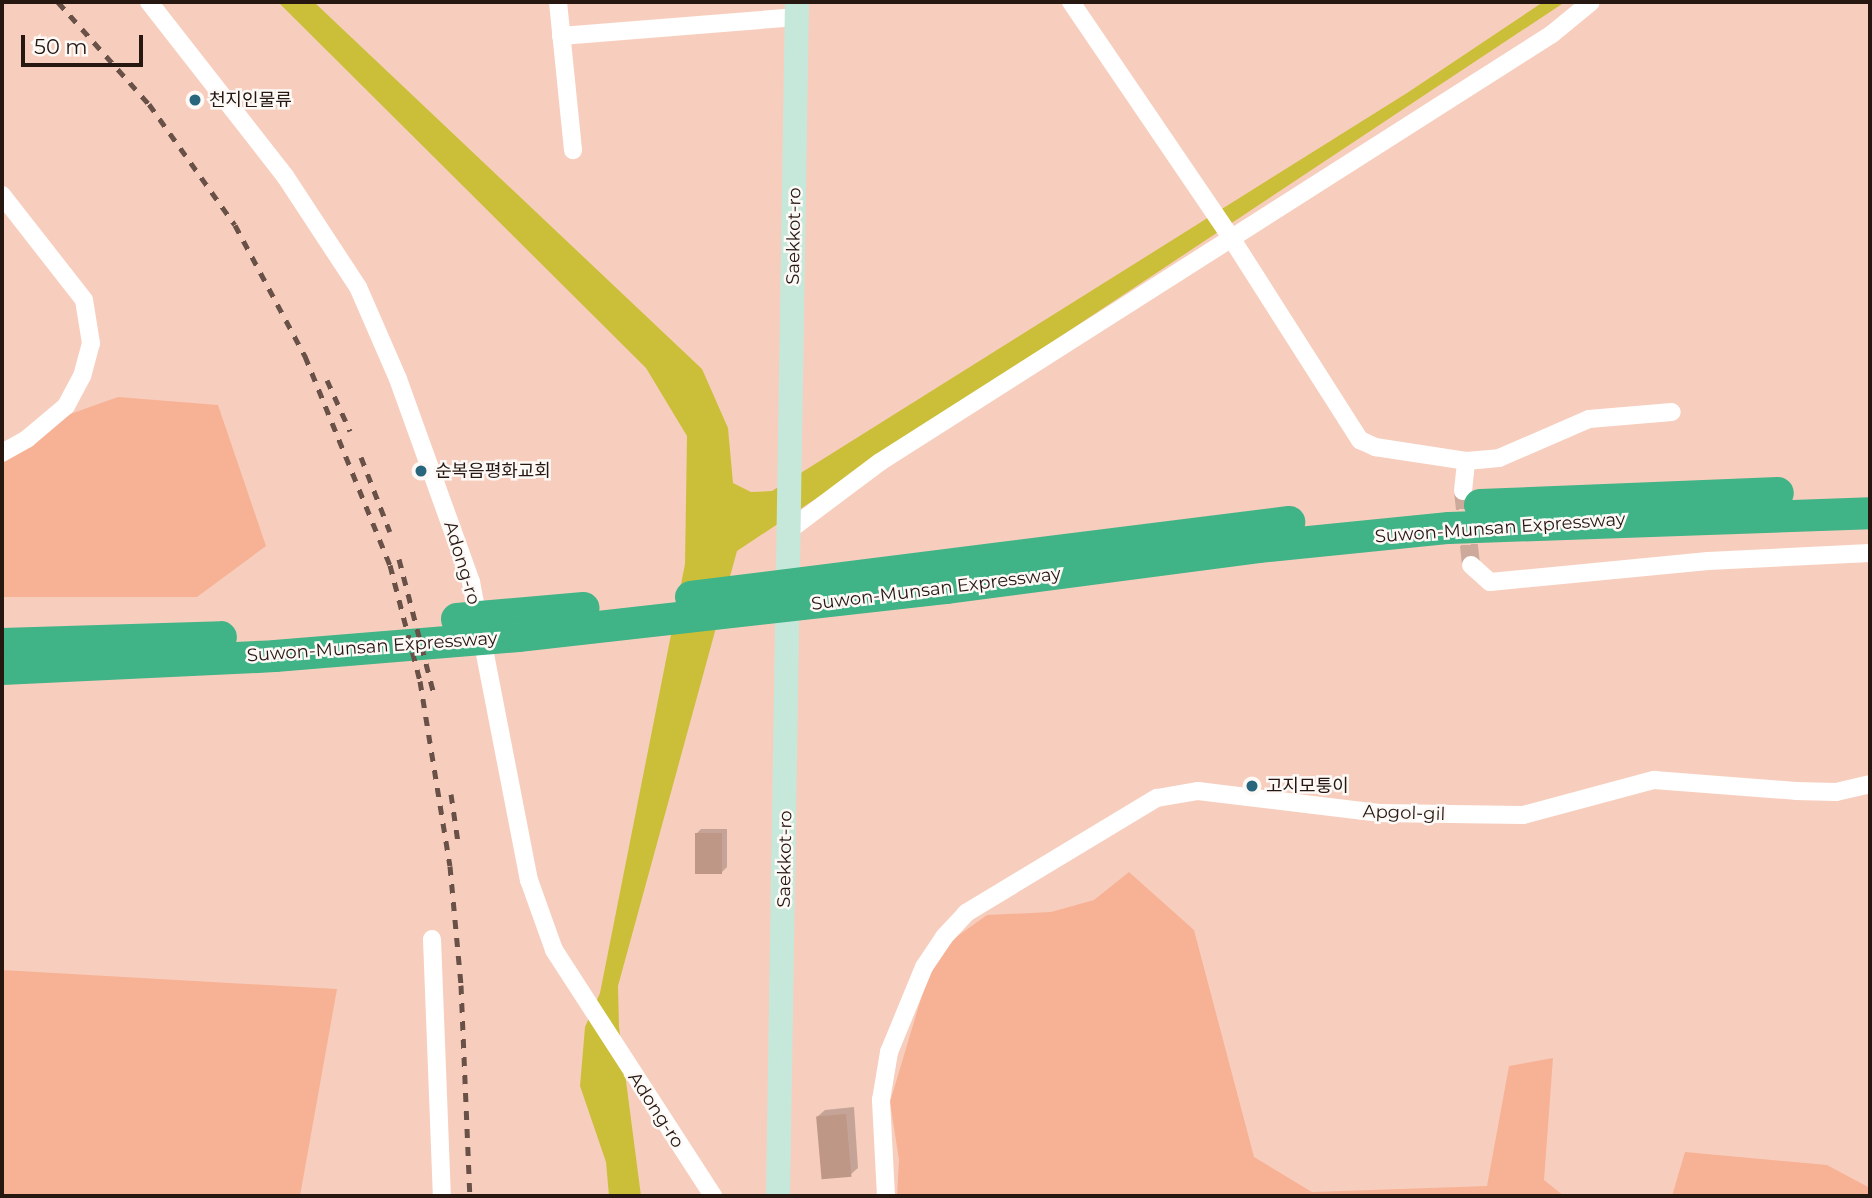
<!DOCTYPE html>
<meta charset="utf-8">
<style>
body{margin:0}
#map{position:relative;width:1872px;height:1198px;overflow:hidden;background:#f7cebd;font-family:Montserrat,"Noto Sans KR",sans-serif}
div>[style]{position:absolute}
.green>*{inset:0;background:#f7b295}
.water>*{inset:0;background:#cbbf3a}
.shadow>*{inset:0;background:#0003}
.building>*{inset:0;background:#be9787;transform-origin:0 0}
.street-tunnel>*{height:18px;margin-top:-9px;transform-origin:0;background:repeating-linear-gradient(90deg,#cda99b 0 18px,transparent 0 27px)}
.street>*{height:18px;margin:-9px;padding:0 9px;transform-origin:9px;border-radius:9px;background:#fff}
.secondary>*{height:24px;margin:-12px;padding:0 12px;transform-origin:12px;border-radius:12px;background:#c6e8db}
.highway>*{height:32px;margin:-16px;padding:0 16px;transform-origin:16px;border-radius:16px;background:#40b387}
.rail>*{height:5px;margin-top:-2.5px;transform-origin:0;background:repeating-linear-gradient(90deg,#695148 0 9px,transparent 0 18px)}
.dots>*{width:19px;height:19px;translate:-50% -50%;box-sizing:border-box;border:4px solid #fdf9f7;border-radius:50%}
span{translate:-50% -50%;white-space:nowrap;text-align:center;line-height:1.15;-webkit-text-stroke:5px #fdf9f7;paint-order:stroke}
.poi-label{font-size:18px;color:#261711}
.left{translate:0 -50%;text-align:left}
.street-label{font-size:18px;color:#261711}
.frame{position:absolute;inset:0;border:4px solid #261711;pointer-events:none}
.scale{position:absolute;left:21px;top:35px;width:122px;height:32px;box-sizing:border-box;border:4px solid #261711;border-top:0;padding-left:9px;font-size:21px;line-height:24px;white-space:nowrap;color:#261711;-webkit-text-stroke:5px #fdf9f7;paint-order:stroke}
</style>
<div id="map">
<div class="green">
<i style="clip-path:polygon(118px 397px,218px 405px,266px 546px,197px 597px,2px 597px,2px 462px,28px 429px)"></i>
<i style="clip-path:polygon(1129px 872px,1194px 930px,1254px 1157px,1312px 1192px,1487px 1186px,1509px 1066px,1553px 1058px,1544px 1180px,1564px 1196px,897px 1196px,899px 1160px,890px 1102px,925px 985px,945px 945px,987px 915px,1051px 912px,1094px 900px)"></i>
<i style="clip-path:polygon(2px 970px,337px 989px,300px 1196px,2px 1196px)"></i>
<i style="clip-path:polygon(1685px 1152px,1827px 1165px,1870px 1188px,1870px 1196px,1672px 1196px)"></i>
</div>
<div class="water">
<i style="clip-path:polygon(278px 2px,314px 2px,702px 369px,728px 428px,733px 483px,751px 492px,772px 491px,1407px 93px,1543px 2px,1565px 2px,737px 551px,618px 986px,619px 1027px,641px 1196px,609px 1196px,606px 1162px,580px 1086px,585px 1027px,600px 993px,685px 564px,687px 436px,646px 368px)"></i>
</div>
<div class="shadow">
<i style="clip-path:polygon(701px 829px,727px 829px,727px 867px,722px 872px,696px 834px)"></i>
<i style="clip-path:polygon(854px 1107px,858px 1168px,850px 1175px,817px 1117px,825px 1110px)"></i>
</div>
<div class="building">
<i style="left:695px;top:833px;width:27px;height:41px"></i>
<i style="left:846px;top:1114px;width:63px;height:30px;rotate:85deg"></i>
</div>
<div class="street-tunnel">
<i style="left:1463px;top:491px;width:74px;rotate:83.8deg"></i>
</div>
<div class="street">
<i style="left:149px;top:2px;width:221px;rotate:52deg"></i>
<i style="left:285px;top:176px;width:133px;rotate:56.7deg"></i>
<i style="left:358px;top:287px;width:100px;rotate:66.5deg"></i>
<i style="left:398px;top:379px;width:216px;rotate:70.2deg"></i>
<i style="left:471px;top:582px;width:304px;rotate:79deg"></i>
<i style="left:529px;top:880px;width:74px;rotate:70.3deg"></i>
<i style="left:554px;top:950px;width:293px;rotate:57.1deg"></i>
<i style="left:558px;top:2px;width:149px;rotate:84.2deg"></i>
<i style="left:1071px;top:2px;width:279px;rotate:55.8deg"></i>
<i style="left:1228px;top:233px;width:246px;rotate:57.5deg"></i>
<i style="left:1360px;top:440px;width:17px;rotate:25deg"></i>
<i style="left:1375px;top:447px;width:92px;rotate:8.7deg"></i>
<i style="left:1466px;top:461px;width:33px;rotate:-5deg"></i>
<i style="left:1499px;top:458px;width:98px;rotate:-23.4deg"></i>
<i style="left:1589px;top:419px;width:83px;rotate:-4.8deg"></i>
<i style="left:561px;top:36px;width:237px;rotate:-4.6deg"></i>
<i style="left:2px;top:195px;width:133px;rotate:52deg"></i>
<i style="left:84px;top:300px;width:44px;rotate:80.8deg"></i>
<i style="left:91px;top:343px;width:34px;rotate:105deg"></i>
<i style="left:82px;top:376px;width:34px;rotate:118deg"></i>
<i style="left:66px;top:406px;width:51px;rotate:139.8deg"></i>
<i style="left:27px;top:439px;width:29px;rotate:151deg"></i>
<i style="left:1463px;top:491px;width:30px;rotate:-84deg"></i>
<i style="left:792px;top:528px;width:110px;rotate:-36.9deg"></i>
<i style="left:880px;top:462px;width:797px;rotate:-32.49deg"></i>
<i style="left:1552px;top:34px;width:50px;rotate:-39.4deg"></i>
<i style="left:1471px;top:565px;width:25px;rotate:42deg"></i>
<i style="left:1490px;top:582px;width:219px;rotate:-5.5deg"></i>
<i style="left:1708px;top:561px;width:162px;rotate:-2.8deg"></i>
<i style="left:432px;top:939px;width:257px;rotate:87.8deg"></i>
<i style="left:886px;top:1196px;width:96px;rotate:-93deg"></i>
<i style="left:881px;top:1100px;width:49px;rotate:-80.5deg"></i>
<i style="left:889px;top:1052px;width:92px;rotate:-67.6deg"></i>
<i style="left:924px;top:967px;width:36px;rotate:-56deg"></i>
<i style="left:944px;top:937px;width:33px;rotate:-47deg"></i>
<i style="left:966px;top:913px;width:223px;rotate:-31.1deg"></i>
<i style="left:1157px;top:798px;width:42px;rotate:-9.7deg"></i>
<i style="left:1198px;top:791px;width:182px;rotate:6.9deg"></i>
<i style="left:1379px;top:813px;width:144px;rotate:0.8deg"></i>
<i style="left:1523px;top:815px;width:136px;rotate:-15deg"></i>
<i style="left:1654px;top:780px;width:142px;rotate:4.4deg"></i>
<i style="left:1796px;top:791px;width:40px;rotate:1.4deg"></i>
<i style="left:1836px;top:792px;width:35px;rotate:-13deg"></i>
</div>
<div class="secondary">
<i style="left:778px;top:1196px;width:1194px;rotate:-89.09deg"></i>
</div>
<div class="highway">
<i style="left:1480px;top:505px;width:298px;rotate:-2.3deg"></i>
<i style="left:691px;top:597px;width:603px;rotate:-7.15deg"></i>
<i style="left:457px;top:619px;width:127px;rotate:-5deg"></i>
<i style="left:2px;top:644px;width:219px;rotate:-1.8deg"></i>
<i style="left:2px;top:669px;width:273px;rotate:-2.7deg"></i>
<i style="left:275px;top:656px;width:244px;rotate:-4.7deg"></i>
<i style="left:518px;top:636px;width:432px;rotate:-6.4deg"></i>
<i style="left:947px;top:588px;width:314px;rotate:-7.5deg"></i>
<i style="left:1258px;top:547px;width:192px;rotate:-5.7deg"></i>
<i style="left:1449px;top:528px;width:421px;rotate:-2deg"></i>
</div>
<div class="rail">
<i style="left:58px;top:2px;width:137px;rotate:48.3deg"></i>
<i style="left:149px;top:104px;width:148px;rotate:54.6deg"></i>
<i style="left:235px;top:225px;width:149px;rotate:61.9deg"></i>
<i style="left:305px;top:356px;width:226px;rotate:67.9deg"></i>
<i style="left:390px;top:565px;width:120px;rotate:75.5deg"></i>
<i style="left:420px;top:681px;width:187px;rotate:80.8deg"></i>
<i style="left:450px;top:866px;width:120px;rotate:84.7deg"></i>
<i style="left:461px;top:985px;width:211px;rotate:87.6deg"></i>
<i style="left:327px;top:380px;width:56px;rotate:65.7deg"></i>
<i style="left:361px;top:457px;width:80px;rotate:68.9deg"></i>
<i style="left:399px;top:559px;width:139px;rotate:75.5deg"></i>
<i style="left:451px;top:794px;width:49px;rotate:81.7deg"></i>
</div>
<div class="dots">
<i style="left:195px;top:100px;background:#27667c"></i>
<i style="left:421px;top:471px;background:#27667c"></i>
<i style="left:1252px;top:786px;background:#27667c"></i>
</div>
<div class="poi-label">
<span class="left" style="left:209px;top:100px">천지인물류</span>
<span class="left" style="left:435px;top:471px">순복음평화교회</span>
<span class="left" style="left:1266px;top:786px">고지모퉁이</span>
</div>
<div class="street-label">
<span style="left:794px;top:236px;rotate:-89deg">Saekkot-ro</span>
<span style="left:1500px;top:528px;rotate:-4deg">Suwon-Munsan Expressway</span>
<span style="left:462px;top:563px;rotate:73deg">Adong-ro</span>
<span style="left:936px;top:589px;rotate:-7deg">Suwon-Munsan Expressway</span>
<span style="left:372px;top:647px;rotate:-4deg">Suwon-Munsan Expressway</span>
<span style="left:1404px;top:813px;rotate:2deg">Apgol-gil</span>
<span style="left:785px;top:859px;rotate:-89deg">Saekkot-ro</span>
<span style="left:656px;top:1110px;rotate:57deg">Adong-ro</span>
</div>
<div class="frame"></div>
<div class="scale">50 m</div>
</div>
